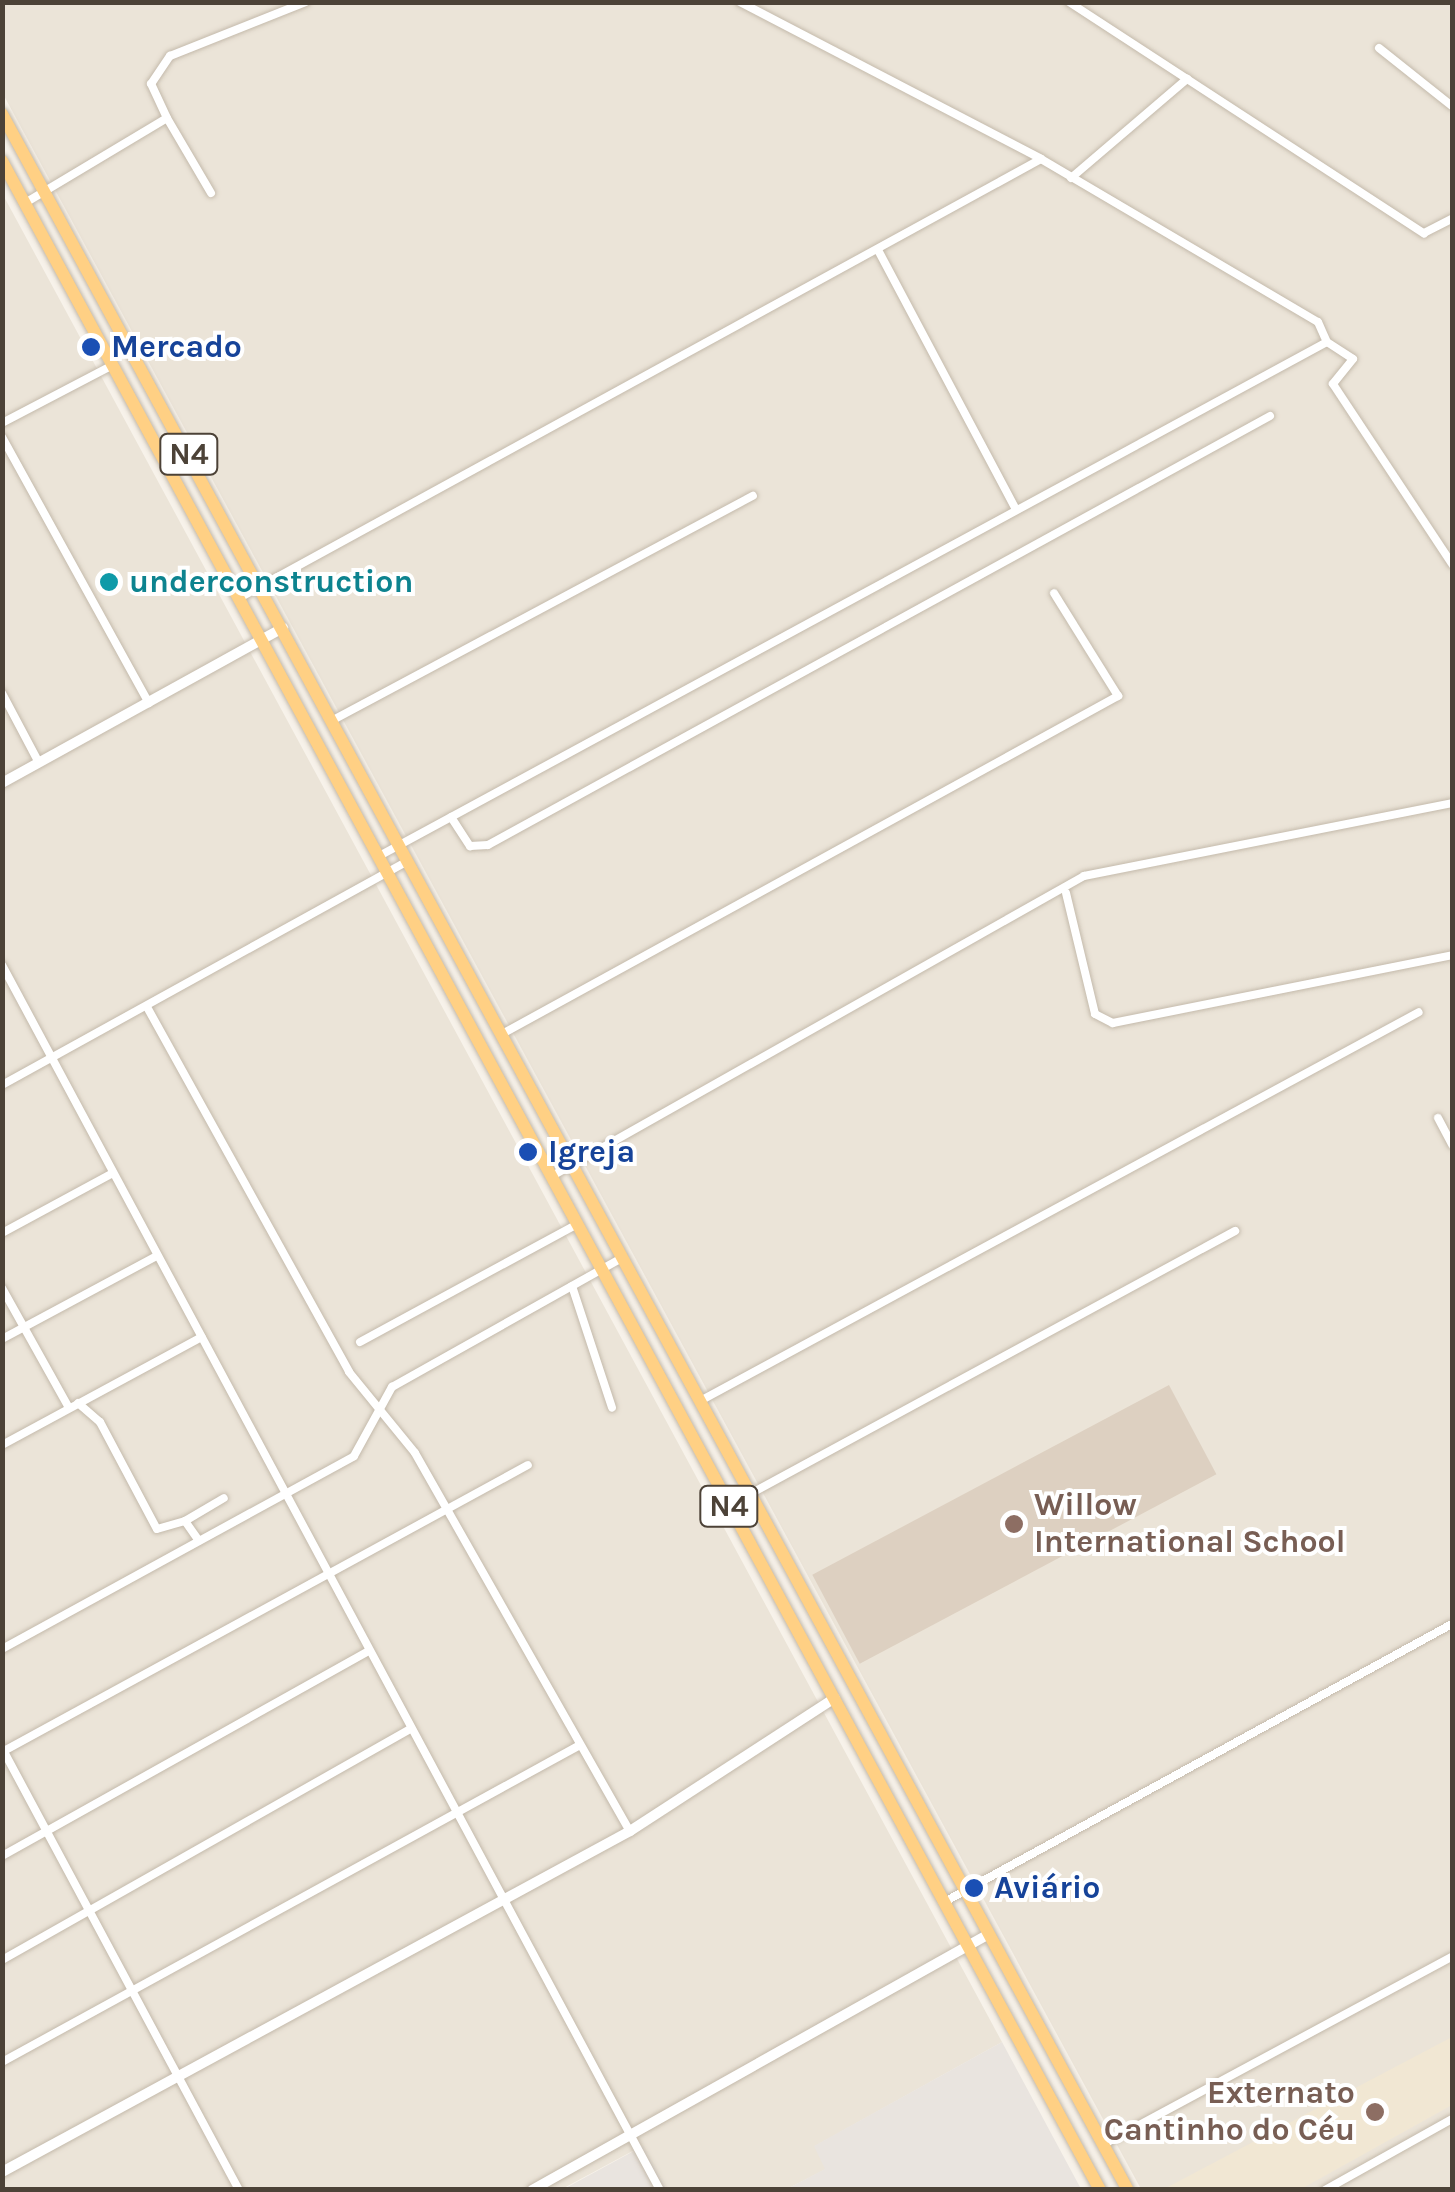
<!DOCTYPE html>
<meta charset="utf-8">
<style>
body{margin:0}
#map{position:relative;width:1455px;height:2192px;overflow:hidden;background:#f7f2ea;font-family:Karla,sans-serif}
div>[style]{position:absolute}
.residential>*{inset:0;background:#ebe4d8}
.industrial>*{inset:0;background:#e9e4df}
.education>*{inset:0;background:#f1e7d3}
.building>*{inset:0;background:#ddd0c1;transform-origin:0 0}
.roads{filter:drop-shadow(0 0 2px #c4baab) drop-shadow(0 0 2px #c4baab)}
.minor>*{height:8px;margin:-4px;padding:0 4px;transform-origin:4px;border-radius:4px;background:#fff}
.tertiary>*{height:10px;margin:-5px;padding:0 5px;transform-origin:5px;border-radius:5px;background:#fff}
.trunk>*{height:12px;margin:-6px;padding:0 6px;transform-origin:6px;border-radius:6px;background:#ffd084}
.dots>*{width:28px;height:28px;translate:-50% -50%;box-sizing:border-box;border:5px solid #fff;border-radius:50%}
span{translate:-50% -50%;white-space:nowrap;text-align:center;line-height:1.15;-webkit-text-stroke:8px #fff;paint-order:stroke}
.shield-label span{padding:2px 8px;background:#fff;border:2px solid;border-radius:8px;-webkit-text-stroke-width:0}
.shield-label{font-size:30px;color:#4c4237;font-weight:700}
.transit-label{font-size:32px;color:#164399;font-weight:700}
.left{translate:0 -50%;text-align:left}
.culture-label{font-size:32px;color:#0d838f;font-weight:700}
.education-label{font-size:32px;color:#785e54;font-weight:700}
.right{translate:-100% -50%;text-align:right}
.frame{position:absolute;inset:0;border:5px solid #4c4237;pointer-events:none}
</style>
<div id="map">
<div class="residential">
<i style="clip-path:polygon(2px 3px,1452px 3px,1452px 2189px,1141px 2189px,3px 94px)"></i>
<i style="clip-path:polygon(2px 193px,1002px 2042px,815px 2146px,826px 2169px,787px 2189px,667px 2189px,642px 2146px,562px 2189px,3px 2189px)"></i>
</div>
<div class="industrial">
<i style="clip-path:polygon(1002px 2042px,1081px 2189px,787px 2189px,825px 2169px,814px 2146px)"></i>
<i style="clip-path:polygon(643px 2146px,667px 2189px,562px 2190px)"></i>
</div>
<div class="education">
<i style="clip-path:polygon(1452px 2037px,1452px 2105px,1301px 2189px,1164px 2189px)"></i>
</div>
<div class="building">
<i style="left:1169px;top:1385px;width:101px;height:404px;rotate:62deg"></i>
</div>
<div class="roads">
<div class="minor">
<i style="left:740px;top:2px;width:339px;rotate:27.5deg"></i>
<i style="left:1041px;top:159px;width:321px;rotate:30.5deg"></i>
<i style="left:1318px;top:322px;width:22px;rotate:66deg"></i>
<i style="left:1327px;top:342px;width:31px;rotate:33deg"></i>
<i style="left:1353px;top:359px;width:32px;rotate:129deg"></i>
<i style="left:1333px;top:384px;width:216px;rotate:56.5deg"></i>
<i style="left:1069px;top:2px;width:424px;rotate:33.1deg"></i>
<i style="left:1424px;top:233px;width:31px;rotate:-27deg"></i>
<i style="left:1379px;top:48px;width:93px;rotate:38.5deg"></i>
<i style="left:167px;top:118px;width:38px;rotate:-115deg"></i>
<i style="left:151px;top:84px;width:34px;rotate:-56deg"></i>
<i style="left:170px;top:56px;width:146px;rotate:-21.7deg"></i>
<i style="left:1071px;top:178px;width:153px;rotate:-40.5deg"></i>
<i style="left:25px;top:203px;width:165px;rotate:-30.9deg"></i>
<i style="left:167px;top:118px;width:87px;rotate:59.6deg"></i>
<i style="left:878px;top:250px;width:294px;rotate:62deg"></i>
<i style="left:2px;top:423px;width:123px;rotate:-27.6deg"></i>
<i style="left:2px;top:437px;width:304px;rotate:61.1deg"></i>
<i style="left:241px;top:597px;width:912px;rotate:-28.7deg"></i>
<i style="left:2px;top:693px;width:79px;rotate:62.1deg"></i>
<i style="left:333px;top:720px;width:476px;rotate:-28.1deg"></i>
<i style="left:451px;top:817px;width:35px;rotate:57deg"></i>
<i style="left:470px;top:846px;width:18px;rotate:-3deg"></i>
<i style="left:488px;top:845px;width:892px;rotate:-28.75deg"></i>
<i style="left:381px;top:855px;width:1076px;rotate:-28.47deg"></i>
<i style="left:1066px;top:893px;width:124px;rotate:76.5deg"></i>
<i style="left:1095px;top:1014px;width:20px;rotate:27deg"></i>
<i style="left:1113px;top:1023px;width:346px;rotate:-11.3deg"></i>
<i style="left:2px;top:965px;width:1391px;rotate:61.76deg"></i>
<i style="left:147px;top:1007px;width:417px;rotate:61deg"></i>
<i style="left:349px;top:1372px;width:104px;rotate:50.8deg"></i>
<i style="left:415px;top:1453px;width:435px;rotate:60.4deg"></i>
<i style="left:502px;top:1034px;width:703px;rotate:-28.75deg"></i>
<i style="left:1118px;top:696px;width:121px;rotate:-121.9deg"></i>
<i style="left:2px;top:1085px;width:463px;rotate:-28.9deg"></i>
<i style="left:1438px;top:1118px;width:30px;rotate:62deg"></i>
<i style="left:552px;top:1176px;width:611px;rotate:-29.42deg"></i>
<i style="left:1084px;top:876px;width:375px;rotate:-11.2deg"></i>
<i style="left:2px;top:1233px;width:124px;rotate:-28.4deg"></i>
<i style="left:572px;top:1286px;width:128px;rotate:71.8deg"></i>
<i style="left:2px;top:1288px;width:137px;rotate:60.8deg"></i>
<i style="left:2px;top:1339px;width:176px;rotate:-28.2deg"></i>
<i style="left:360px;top:1342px;width:247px;rotate:-28.5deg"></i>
<i style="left:700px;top:1401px;width:817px;rotate:-28.41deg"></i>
<i style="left:78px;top:1403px;width:29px;rotate:41deg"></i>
<i style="left:100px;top:1422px;width:121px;rotate:62deg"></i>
<i style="left:157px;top:1529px;width:29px;rotate:-16deg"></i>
<i style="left:185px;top:1521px;width:24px;rotate:55deg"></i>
<i style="left:2px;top:1445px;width:227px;rotate:-28.4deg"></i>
<i style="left:750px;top:1494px;width:552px;rotate:-28.47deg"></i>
<i style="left:185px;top:1521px;width:45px;rotate:-30.5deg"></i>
<i style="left:2px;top:1649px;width:401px;rotate:-28.7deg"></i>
<i style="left:354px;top:1456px;width:79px;rotate:-61.2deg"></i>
<i style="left:392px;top:1387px;width:264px;rotate:-29.3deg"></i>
<i style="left:2px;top:1748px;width:502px;rotate:61.8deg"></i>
<i style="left:2px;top:1752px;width:599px;rotate:-28.62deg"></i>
<i style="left:2px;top:1856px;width:420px;rotate:-29.2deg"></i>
<i style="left:946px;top:1901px;width:577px;rotate:-28.7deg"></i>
<i style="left:2px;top:1960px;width:469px;rotate:-29.5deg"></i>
<i style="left:2px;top:2062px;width:659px;rotate:-28.74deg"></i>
<i style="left:1104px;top:2144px;width:395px;rotate:-28.3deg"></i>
<i style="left:1325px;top:2190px;width:145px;rotate:-29.2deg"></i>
</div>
<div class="tertiary">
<i style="left:2px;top:783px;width:321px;rotate:-28.9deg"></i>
<i style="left:2px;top:2172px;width:715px;rotate:-28.5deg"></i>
<i style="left:630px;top:1831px;width:244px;rotate:-33deg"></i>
<i style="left:532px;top:2190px;width:524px;rotate:-29.26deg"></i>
</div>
<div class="trunk">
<i style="left:2px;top:114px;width:2362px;rotate:61.53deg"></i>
<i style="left:2px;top:161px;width:2307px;rotate:61.58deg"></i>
</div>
</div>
<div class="dots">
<i style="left:91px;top:347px;background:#1a4fb4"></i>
<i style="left:109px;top:582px;background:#0f9aa8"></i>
<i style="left:528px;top:1152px;background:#1a4fb4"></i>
<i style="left:1014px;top:1524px;background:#8d6e63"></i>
<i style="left:974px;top:1888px;background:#1a4fb4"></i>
<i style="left:1375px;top:2112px;background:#8d6e63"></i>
</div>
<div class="shield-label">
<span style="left:189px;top:454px">N4</span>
<span style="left:729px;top:1506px">N4</span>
</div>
<div class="transit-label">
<span class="left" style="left:111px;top:347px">Mercado</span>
<span class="left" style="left:548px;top:1152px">Igreja</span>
<span class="left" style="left:994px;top:1888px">Aviário</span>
</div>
<div class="culture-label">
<span class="left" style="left:129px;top:582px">underconstruction</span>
</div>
<div class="education-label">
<span class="left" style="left:1034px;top:1524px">Willow<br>International School</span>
<span class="right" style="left:1355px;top:2112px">Externato<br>Cantinho do Céu</span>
</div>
<div class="frame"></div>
</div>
